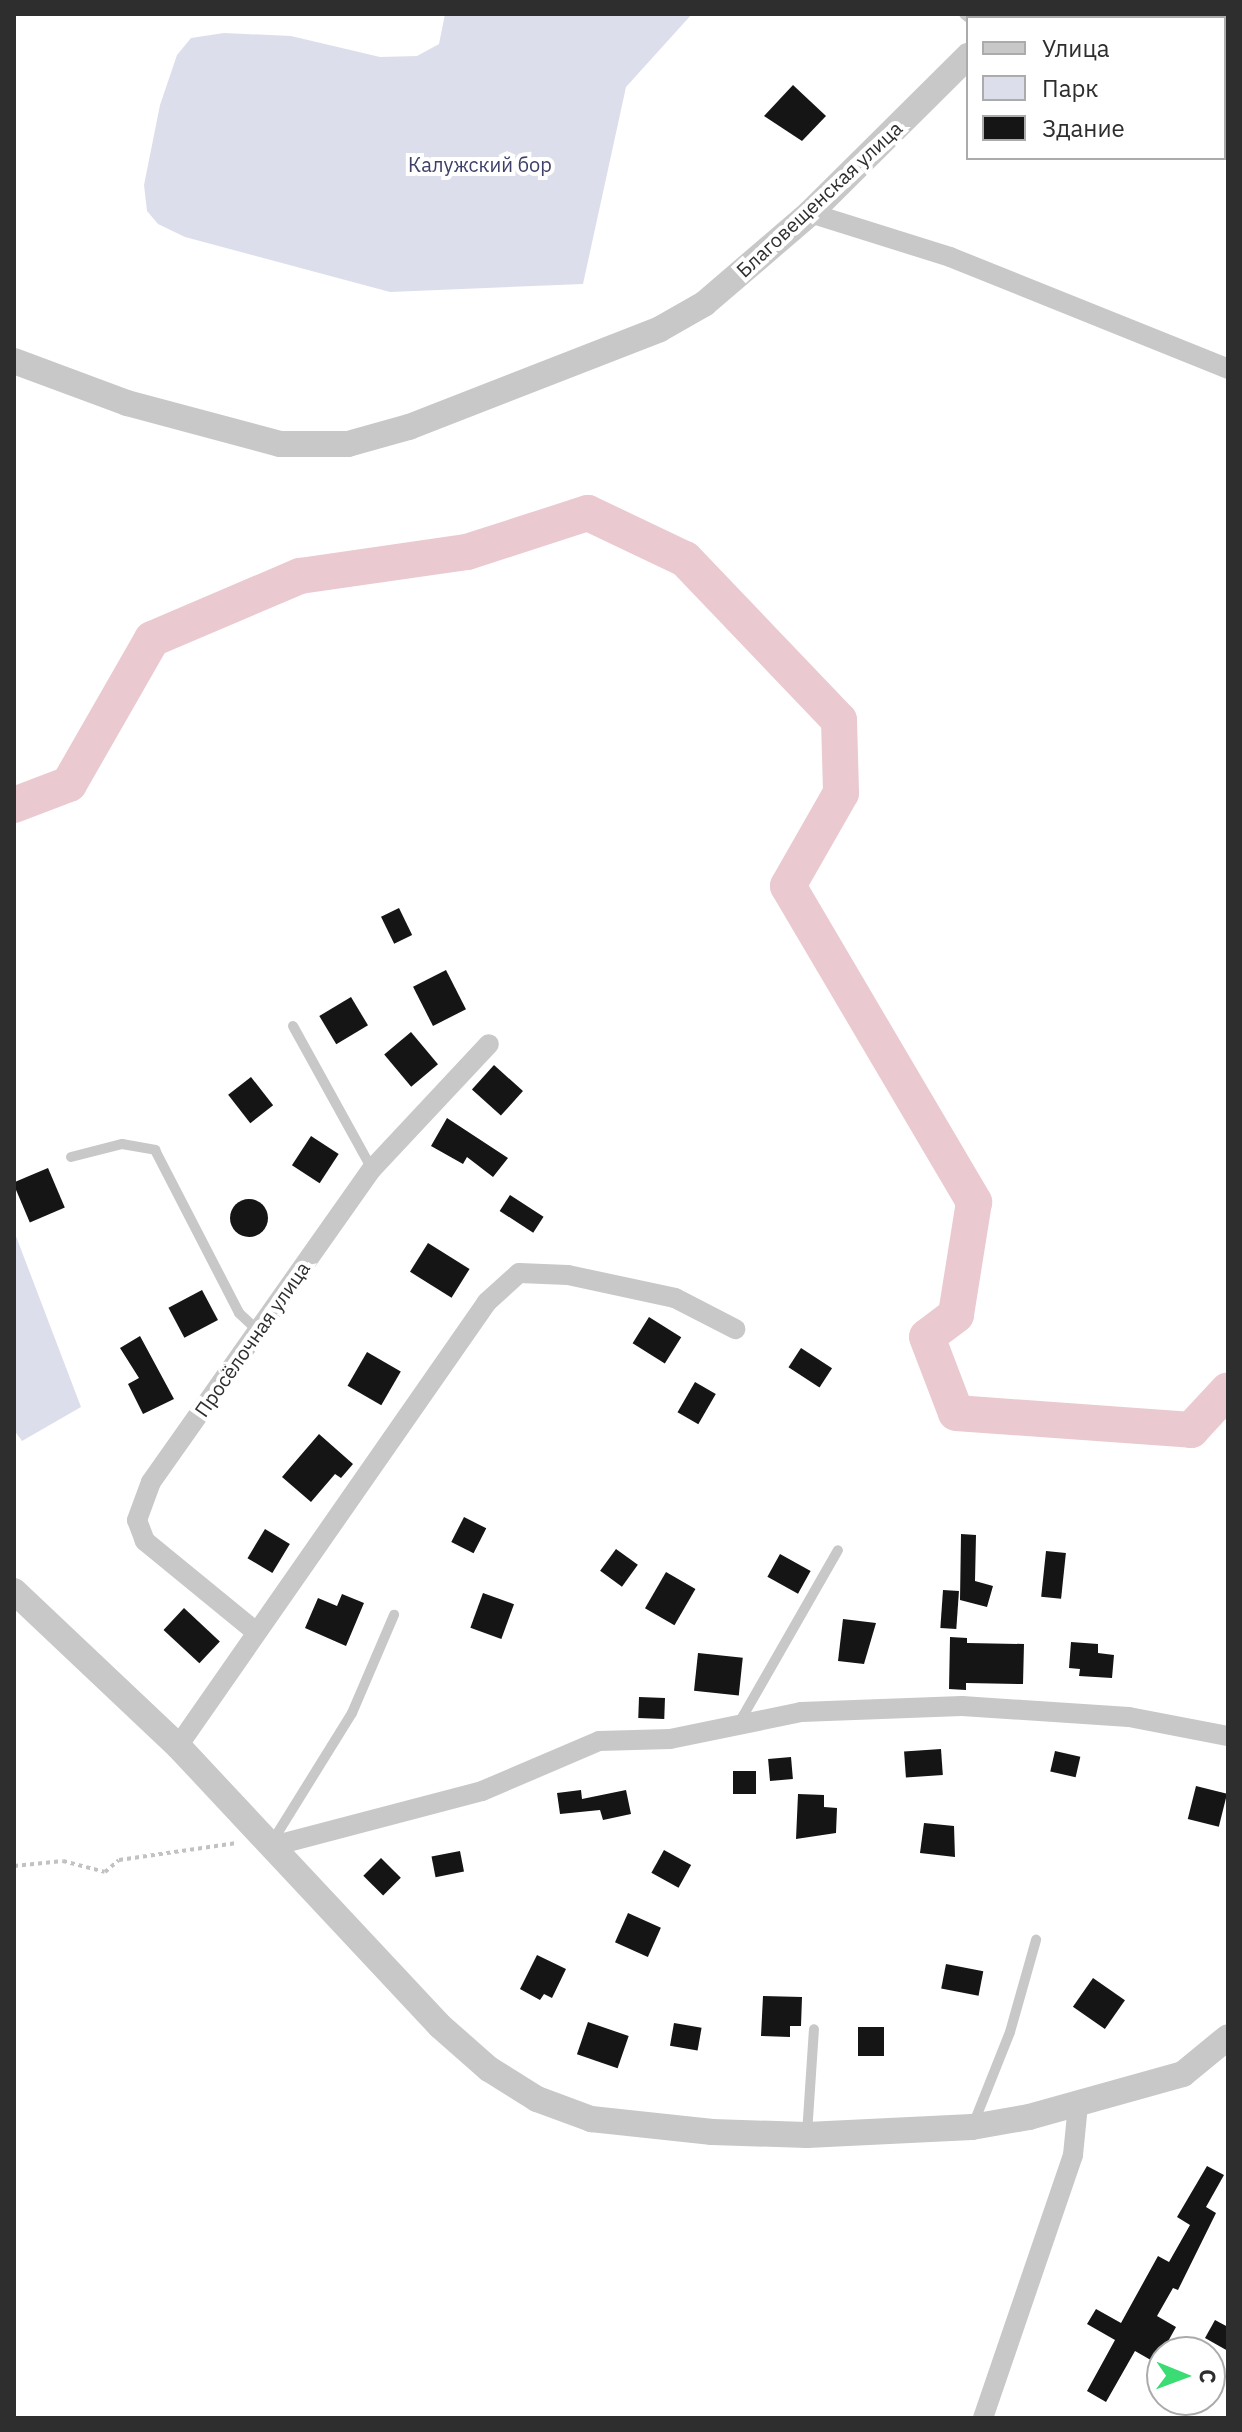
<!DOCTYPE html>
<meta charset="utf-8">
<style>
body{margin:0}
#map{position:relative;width:1242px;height:2432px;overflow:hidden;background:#fff;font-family:"IBM Plex Sans",sans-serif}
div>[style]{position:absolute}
.green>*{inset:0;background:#dddeeb}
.river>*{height:36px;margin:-18px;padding:0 18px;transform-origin:18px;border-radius:18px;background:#eacad0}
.building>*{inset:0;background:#151515;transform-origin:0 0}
.round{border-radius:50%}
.path>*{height:4px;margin-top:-2px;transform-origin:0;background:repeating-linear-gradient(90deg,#c2c2c2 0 4px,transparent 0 8px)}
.service>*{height:10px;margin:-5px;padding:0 5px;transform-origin:5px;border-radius:5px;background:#c8c8c8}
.minor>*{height:20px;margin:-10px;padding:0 10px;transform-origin:10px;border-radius:10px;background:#c8c8c8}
.tertiary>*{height:26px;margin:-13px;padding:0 13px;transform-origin:13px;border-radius:13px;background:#c8c8c8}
span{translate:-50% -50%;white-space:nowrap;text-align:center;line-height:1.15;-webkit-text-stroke:8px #fff;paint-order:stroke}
.park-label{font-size:20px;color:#3e4068}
.street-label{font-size:20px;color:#2e2e2e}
.frame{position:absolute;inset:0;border:16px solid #2e2e2e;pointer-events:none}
.legend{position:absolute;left:966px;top:16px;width:260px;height:144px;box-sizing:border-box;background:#fff;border:2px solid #ababab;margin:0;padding:10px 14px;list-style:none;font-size:24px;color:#2e2e2e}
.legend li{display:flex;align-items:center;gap:16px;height:40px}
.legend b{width:40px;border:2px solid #ababab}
.north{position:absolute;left:1146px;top:2336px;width:80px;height:80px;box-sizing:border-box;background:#fff;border:2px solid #ababab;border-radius:50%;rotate:91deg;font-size:22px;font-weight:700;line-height:32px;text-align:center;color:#2e2e2e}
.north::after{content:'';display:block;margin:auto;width:28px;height:36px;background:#3adc73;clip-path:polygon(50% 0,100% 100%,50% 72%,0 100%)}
</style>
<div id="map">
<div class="green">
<i style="clip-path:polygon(445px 14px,692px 14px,626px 87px,583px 284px,390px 292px,185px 237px,158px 224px,147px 211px,144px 185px,160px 105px,177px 55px,191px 38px,224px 33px,291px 36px,380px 57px,417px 56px,439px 44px)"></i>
<i style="clip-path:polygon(14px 1231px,81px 1407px,22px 1441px,14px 1430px)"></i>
</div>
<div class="river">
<i style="left:14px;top:805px;width:59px;rotate:-20.9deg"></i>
<i style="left:69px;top:784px;width:167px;rotate:-60.2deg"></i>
<i style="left:152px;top:639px;width:161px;rotate:-23.1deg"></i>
<i style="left:300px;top:576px;width:169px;rotate:-8.2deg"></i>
<i style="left:467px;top:552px;width:127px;rotate:-17.9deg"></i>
<i style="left:588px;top:513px;width:107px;rotate:25.4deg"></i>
<i style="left:685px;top:559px;width:223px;rotate:46.3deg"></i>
<i style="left:839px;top:720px;width:73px;rotate:88.4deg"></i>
<i style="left:841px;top:793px;width:107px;rotate:119.7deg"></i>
<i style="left:788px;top:886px;width:367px;rotate:59.5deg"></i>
<i style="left:974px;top:1202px;width:114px;rotate:99.1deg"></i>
<i style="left:956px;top:1315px;width:36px;rotate:143deg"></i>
<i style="left:927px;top:1337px;width:81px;rotate:69.1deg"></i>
<i style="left:956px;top:1413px;width:236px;rotate:4.1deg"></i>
<i style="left:1191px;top:1430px;width:54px;rotate:-47.2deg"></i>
</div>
<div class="building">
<i style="clip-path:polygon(793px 85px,826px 116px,802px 141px,764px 116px)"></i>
<i style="left:399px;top:908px;width:30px;height:20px;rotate:64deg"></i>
<i style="left:446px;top:970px;width:44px;height:37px;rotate:63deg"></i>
<i style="left:351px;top:997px;width:33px;height:37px;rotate:59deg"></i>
<i style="left:411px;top:1032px;width:42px;height:35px;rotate:50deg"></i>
<i style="left:494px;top:1065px;width:39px;height:33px;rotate:42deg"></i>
<i style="left:251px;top:1077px;width:36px;height:29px;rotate:52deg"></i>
<i style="clip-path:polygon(447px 1118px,508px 1158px,493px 1177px,467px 1157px,463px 1164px,431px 1146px)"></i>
<i style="left:311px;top:1136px;width:33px;height:35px;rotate:33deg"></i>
<i style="left:48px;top:1168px;width:43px;height:38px;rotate:67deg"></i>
<i style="left:510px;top:1195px;width:40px;height:19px;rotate:33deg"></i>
<i class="round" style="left:230px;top:1199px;width:38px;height:38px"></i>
<i style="left:428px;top:1243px;width:49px;height:34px;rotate:32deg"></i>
<i style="left:202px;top:1290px;width:34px;height:38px;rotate:62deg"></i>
<i style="left:649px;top:1317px;width:38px;height:31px;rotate:32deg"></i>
<i style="clip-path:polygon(140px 1336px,174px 1399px,143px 1414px,128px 1384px,139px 1378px,120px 1348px)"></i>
<i style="left:801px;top:1348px;width:37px;height:23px;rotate:33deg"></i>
<i style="left:367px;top:1352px;width:39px;height:39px;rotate:30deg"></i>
<i style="left:695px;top:1382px;width:24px;height:35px;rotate:30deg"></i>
<i style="clip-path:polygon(319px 1434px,353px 1464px,341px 1478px,335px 1474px,311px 1502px,282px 1477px)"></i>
<i style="left:464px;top:1517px;width:25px;height:28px;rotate:27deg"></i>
<i style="left:265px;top:1529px;width:29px;height:34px;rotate:31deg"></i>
<i style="clip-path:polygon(961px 1534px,976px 1535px,975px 1581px,993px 1586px,987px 1607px,960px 1600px)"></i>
<i style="left:616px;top:1549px;width:27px;height:27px;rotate:36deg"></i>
<i style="left:1046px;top:1551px;width:20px;height:46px;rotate:6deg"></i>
<i style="left:780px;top:1554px;width:35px;height:26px;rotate:29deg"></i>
<i style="left:666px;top:1572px;width:34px;height:42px;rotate:30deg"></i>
<i style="left:943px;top:1590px;width:16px;height:38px;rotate:4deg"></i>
<i style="left:483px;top:1593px;width:33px;height:37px;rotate:20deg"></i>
<i style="clip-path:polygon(342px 1594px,364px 1603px,346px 1646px,305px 1628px,318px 1598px,337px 1606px)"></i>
<i style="left:184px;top:1608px;width:49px;height:30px;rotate:43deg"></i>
<i style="clip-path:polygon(843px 1619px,876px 1623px,864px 1664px,838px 1661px)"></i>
<i style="clip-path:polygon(950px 1637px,967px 1638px,967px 1643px,1024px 1644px,1023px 1684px,966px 1683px,966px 1690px,949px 1689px)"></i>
<i style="clip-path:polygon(1071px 1642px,1098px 1644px,1098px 1653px,1114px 1655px,1112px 1678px,1079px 1676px,1080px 1669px,1069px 1668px)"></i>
<i style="left:698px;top:1653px;width:45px;height:38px;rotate:6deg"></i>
<i style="left:639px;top:1697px;width:26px;height:21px;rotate:2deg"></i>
<i style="left:941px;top:1749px;width:26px;height:37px;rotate:86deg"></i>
<i style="left:1055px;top:1751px;width:26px;height:21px;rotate:13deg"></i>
<i style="left:791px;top:1757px;width:22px;height:23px;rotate:85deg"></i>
<i style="left:733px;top:1771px;width:23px;height:23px"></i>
<i style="left:1196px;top:1786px;width:32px;height:34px;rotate:14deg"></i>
<i style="clip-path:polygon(581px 1790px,582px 1799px,626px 1790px,631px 1814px,603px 1820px,600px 1810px,560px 1814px,557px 1793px)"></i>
<i style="clip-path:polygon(798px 1794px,824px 1795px,824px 1807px,837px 1808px,836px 1833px,796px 1839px)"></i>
<i style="clip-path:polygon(924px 1823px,954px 1826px,955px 1857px,920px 1853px)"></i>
<i style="left:664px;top:1850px;width:31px;height:26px;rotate:29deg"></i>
<i style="left:460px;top:1851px;width:21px;height:29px;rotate:79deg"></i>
<i style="left:381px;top:1858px;width:28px;height:25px;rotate:45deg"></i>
<i style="left:628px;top:1913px;width:36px;height:32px;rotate:24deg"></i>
<i style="clip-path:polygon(537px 1955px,566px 1969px,552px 1998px,544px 1994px,540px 2000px,520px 1989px)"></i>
<i style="left:946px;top:1964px;width:38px;height:25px;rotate:11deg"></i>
<i style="left:1093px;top:1978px;width:39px;height:35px;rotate:35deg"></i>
<i style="clip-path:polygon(763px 1996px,802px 1997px,801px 2026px,790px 2026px,790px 2037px,761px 2036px)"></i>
<i style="left:588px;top:2022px;width:43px;height:34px;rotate:19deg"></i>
<i style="left:674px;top:2023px;width:28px;height:23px;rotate:10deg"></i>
<i style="left:858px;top:2027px;width:26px;height:29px"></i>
<i style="clip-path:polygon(1207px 2166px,1224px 2175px,1206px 2207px,1216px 2213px,1178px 2290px,1173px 2288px,1157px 2316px,1176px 2327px,1156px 2363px,1135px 2351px,1106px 2402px,1087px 2391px,1115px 2340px,1087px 2324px,1096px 2309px,1121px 2323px,1158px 2256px,1169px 2262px,1190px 2225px,1177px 2217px)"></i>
<i style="clip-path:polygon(1215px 2320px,1228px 2327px,1228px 2351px,1205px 2338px)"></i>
</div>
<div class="path">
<i style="left:14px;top:1866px;width:49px;rotate:-5.8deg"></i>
<i style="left:63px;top:1861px;width:43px;rotate:14.7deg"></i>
<i style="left:105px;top:1872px;width:18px;rotate:-41deg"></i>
<i style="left:119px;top:1860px;width:119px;rotate:-8.2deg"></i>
</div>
<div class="service">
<i style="left:964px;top:14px;width:6px;rotate:39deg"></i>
<i style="left:293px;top:1026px;width:163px;rotate:61.1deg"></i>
<i style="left:71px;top:1157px;width:53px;rotate:-14.3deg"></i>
<i style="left:122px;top:1144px;width:34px;rotate:10deg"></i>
<i style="left:155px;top:1150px;width:183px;rotate:62.7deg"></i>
<i style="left:239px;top:1313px;width:26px;rotate:43deg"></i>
<i style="left:739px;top:1723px;width:199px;rotate:-60.2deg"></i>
<i style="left:272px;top:1842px;width:152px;rotate:-58.2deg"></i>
<i style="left:352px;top:1713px;width:107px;rotate:-66.8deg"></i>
<i style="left:973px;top:2125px;width:100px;rotate:-68.3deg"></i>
<i style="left:1010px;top:2032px;width:96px;rotate:-74.2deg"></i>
<i style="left:807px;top:2134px;width:105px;rotate:-86.2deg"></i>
</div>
<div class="minor">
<i style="left:810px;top:213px;width:147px;rotate:17.4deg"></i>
<i style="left:950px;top:257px;width:300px;rotate:21.9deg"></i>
<i style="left:256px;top:1632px;width:144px;rotate:-140.7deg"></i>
<i style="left:145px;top:1541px;width:22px;rotate:-111deg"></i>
<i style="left:137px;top:1520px;width:40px;rotate:-69.8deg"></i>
<i style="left:151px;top:1482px;width:383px;rotate:-54.8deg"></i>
<i style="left:372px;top:1169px;width:171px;rotate:-46.9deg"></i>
<i style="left:178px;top:1746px;width:541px;rotate:-55.16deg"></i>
<i style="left:487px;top:1302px;width:43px;rotate:-42.2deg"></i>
<i style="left:519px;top:1273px;width:49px;rotate:2.3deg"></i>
<i style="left:568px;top:1275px;width:109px;rotate:12.1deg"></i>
<i style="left:675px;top:1298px;width:68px;rotate:27.3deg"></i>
<i style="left:269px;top:1847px;width:220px;rotate:-14.7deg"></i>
<i style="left:482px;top:1791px;width:127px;rotate:-23.1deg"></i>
<i style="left:599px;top:1741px;width:71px;rotate:-1.6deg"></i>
<i style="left:670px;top:1739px;width:134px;rotate:-11.6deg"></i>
<i style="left:801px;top:1712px;width:161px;rotate:-2.1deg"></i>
<i style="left:962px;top:1706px;width:167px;rotate:3.8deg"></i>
<i style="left:1129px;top:1717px;width:101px;rotate:10.9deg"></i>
<i style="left:983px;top:2418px;width:278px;rotate:-71.1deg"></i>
<i style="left:1073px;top:2155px;width:50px;rotate:-84.3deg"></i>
</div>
<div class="tertiary">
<i style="left:1004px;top:18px;width:5px;rotate:-53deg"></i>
<i style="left:14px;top:361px;width:121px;rotate:20.4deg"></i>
<i style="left:127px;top:403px;width:158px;rotate:15deg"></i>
<i style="left:280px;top:444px;width:68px"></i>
<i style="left:348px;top:444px;width:63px;rotate:-15.6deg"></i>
<i style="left:409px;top:427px;width:269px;rotate:-21.3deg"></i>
<i style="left:660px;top:329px;width:51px;rotate:-29.6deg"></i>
<i style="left:704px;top:304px;width:140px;rotate:-40.6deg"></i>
<i style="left:810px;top:213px;width:223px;rotate:-44.8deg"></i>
<i style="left:14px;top:1591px;width:226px;rotate:43.4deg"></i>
<i style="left:178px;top:1746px;width:383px;rotate:46.9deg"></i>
<i style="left:440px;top:2026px;width:65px;rotate:41.3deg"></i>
<i style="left:489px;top:2069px;width:57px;rotate:32deg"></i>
<i style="left:537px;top:2099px;width:58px;rotate:20.3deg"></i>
<i style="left:591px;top:2119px;width:122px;rotate:6.1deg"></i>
<i style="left:712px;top:2132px;width:95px;rotate:1.8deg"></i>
<i style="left:807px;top:2135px;width:165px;rotate:-2.8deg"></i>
<i style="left:972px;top:2127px;width:58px;rotate:-10deg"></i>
<i style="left:1029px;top:2117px;width:160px;rotate:-15.6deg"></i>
<i style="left:1183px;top:2074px;width:58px;rotate:-39.4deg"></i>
</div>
<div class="park-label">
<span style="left:480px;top:164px">Калужский бор</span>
</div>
<div class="street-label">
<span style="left:819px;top:199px;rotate:-43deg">Благовещенская улица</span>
<span style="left:252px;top:1339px;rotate:-55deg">Просёлочная улица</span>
</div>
<div class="frame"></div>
<ul class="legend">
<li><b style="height:10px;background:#c8c8c8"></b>Улица</li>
<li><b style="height:22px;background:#dddeeb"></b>Парк</li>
<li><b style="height:22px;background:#151515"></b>Здание</li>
</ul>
<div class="north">С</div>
</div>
